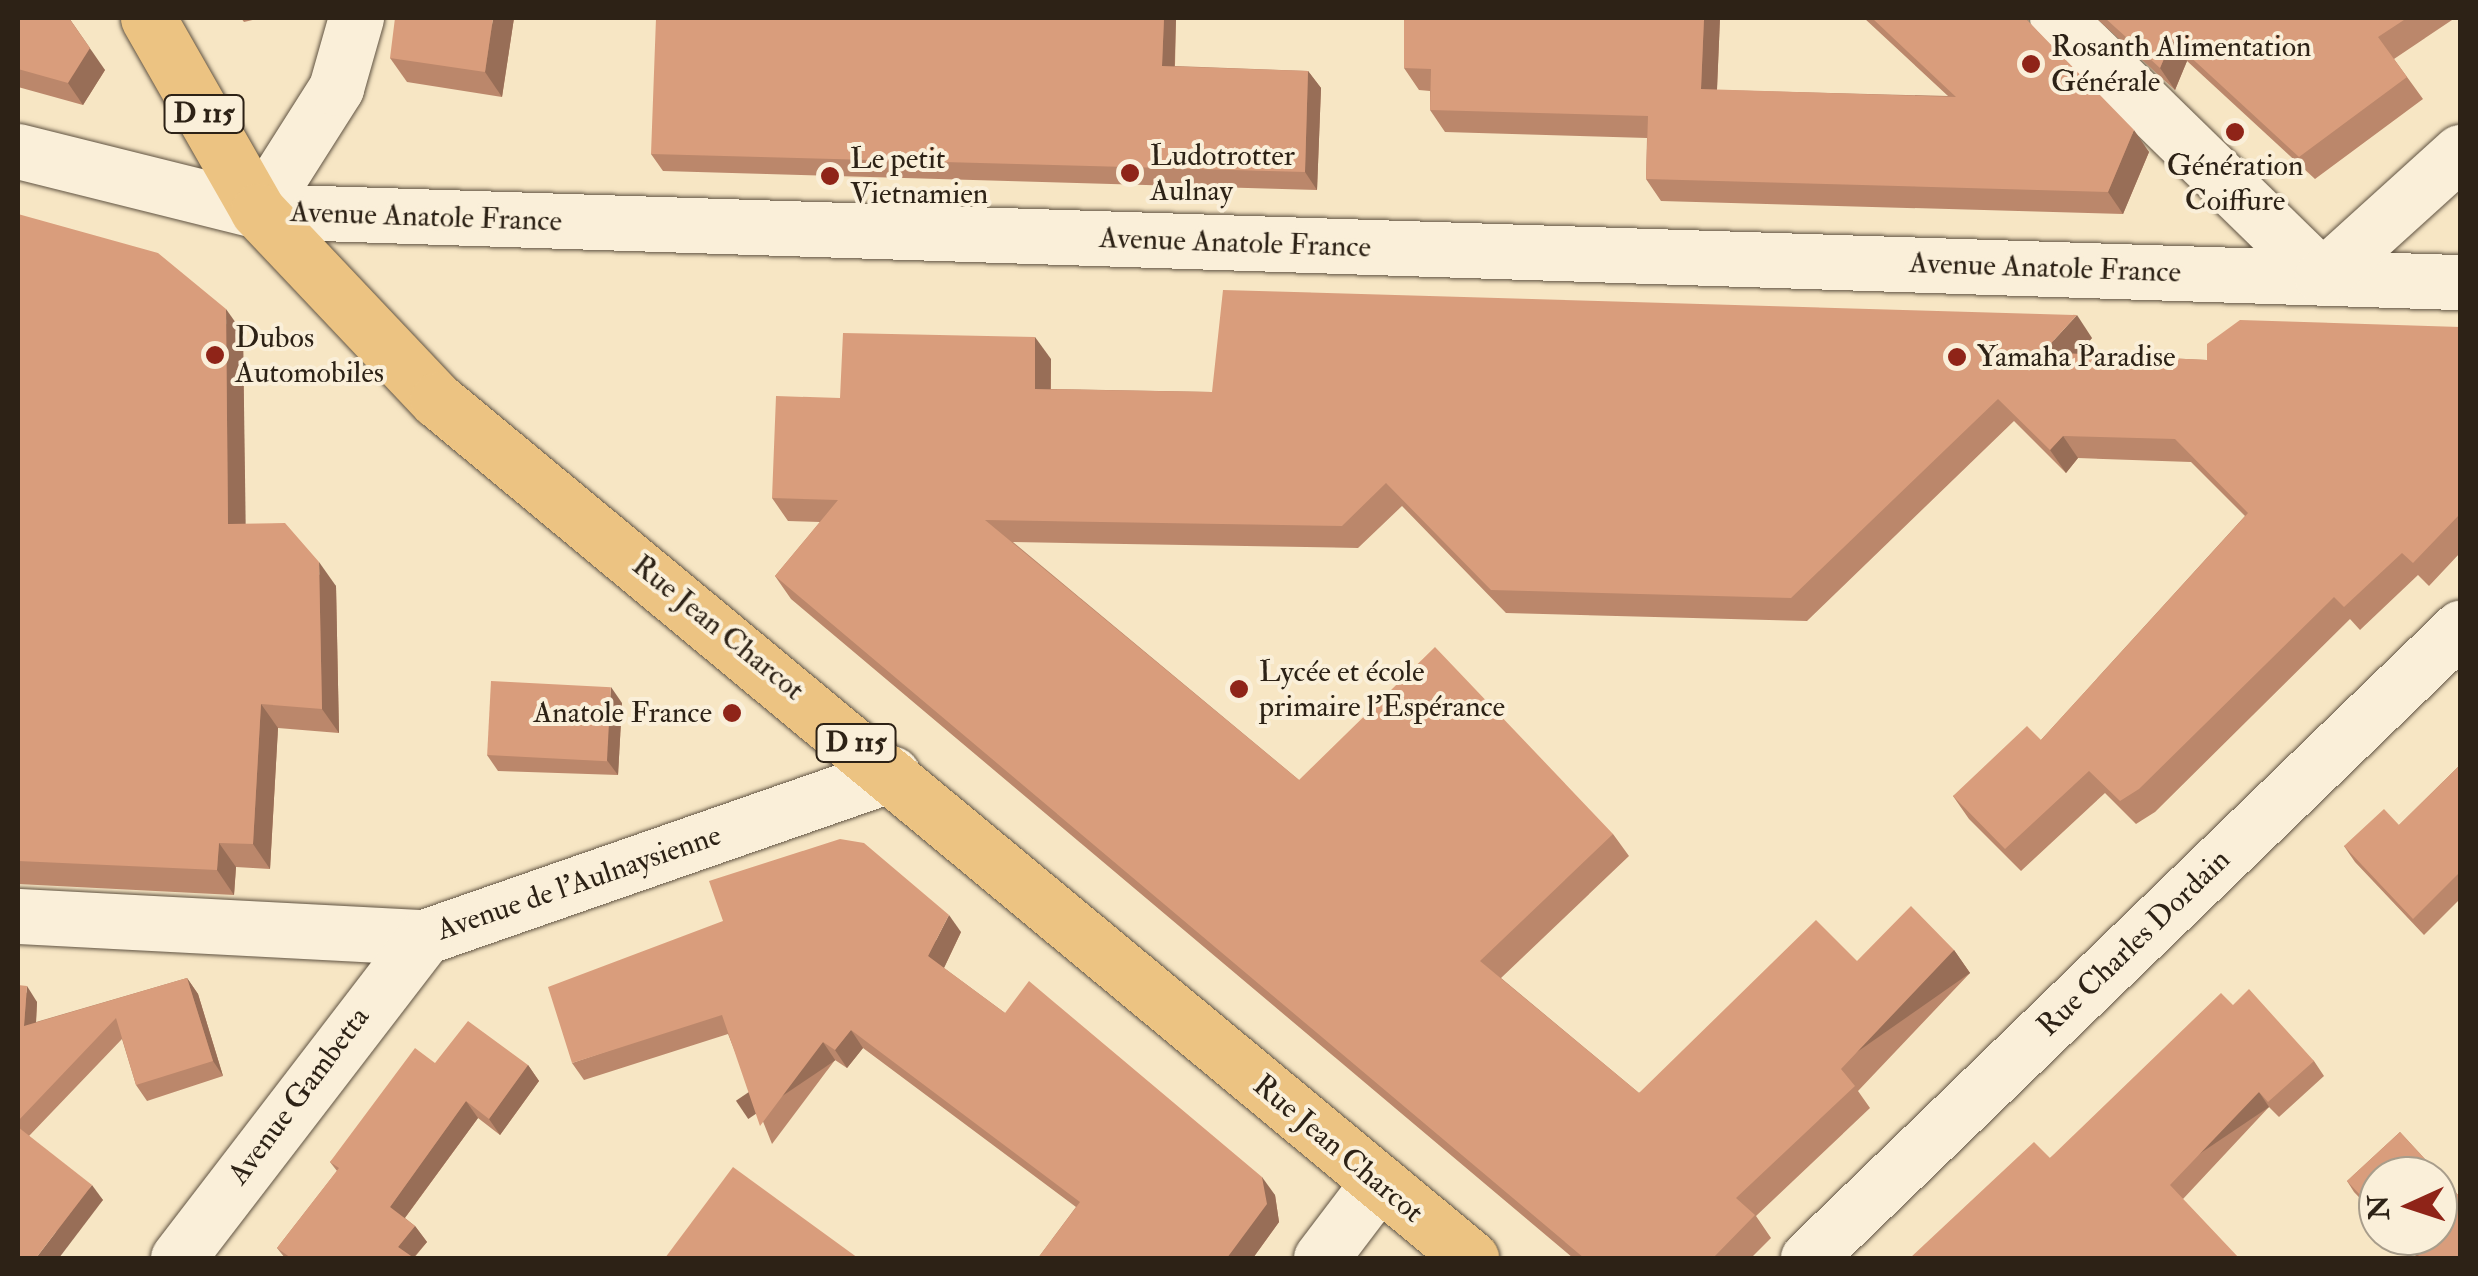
<!DOCTYPE html>
<meta charset="utf-8">
<style>
body{margin:0}
#map{position:relative;width:2478px;height:1276px;overflow:hidden;background:#f7e6c4;font-family:"IM FELL Double Pica",serif}
div>[style]{position:absolute}
.roads{filter:drop-shadow(0 0 2px #605342) drop-shadow(0 0 2px #605342)}
.minor>*{height:55px;margin:-27.5px;padding:0 27.5px;transform-origin:27.5px;border-radius:27.5px;background:#faefd9}
.primary>*{height:55px;margin:-27.5px;padding:0 27.5px;transform-origin:27.5px;border-radius:27.5px;background:#ecc382}
.wall>*{inset:0;background:#bb876b}
.shaded-wall>*{inset:0;background:#986e57;transform-origin:0 0}
.building>*{inset:0;background:#d99d7c;transform-origin:0 0}
.dots>*{width:28px;height:28px;translate:-50% -50%;box-sizing:border-box;border:5px solid #faefd9;border-radius:50%}
span{translate:-50% -50%;white-space:nowrap;text-align:center;line-height:1.15;-webkit-text-stroke:8px #faefd9;paint-order:stroke}
.shield-label span{padding:2px 8px;background:#faefd9;border:2px solid;border-radius:8px;-webkit-text-stroke-width:0}
.shield-label{font-size:28px;color:#2d2216;font-weight:700}
.poi-label{font-size:30px;color:#2d2216}
.left{translate:0 -50%;text-align:left}
.right{translate:-100% -50%;text-align:right}
.street-label{font-size:30px;color:#2d2216}
.frame{position:absolute;inset:0;border:20px solid #2d2216;pointer-events:none}
.north{position:absolute;left:2358px;top:1156px;width:100px;height:100px;box-sizing:border-box;background:#faefd9;border:2px solid #a89d8b;border-radius:50%;rotate:267deg;font-size:28px;font-weight:700;line-height:40px;text-align:center;color:#2d2216}
.north::after{content:'';display:block;margin:auto;width:35px;height:45px;background:#8f2418;clip-path:polygon(50% 0,100% 100%,50% 72%,0 100%)}
</style>
<div id="map">
<div class="roads">
<div class="minor">
<i style="left:2057px;top:18px;width:371px;rotate:44.3deg"></i>
<i style="left:18px;top:151px;width:247px;rotate:14deg"></i>
<i style="left:258px;top:211px;width:2203px;rotate:1.85deg"></i>
<i style="left:258px;top:211px;width:146px;rotate:-57.6deg"></i>
<i style="left:336px;top:88px;width:73px;rotate:-74.1deg"></i>
<i style="left:2322px;top:277px;width:186px;rotate:-42.2deg"></i>
<i style="left:18px;top:916px;width:407px;rotate:3deg"></i>
<i style="left:424px;top:937px;width:496px;rotate:-19.2deg"></i>
<i style="left:178px;top:1258px;width:404px;rotate:-52.5deg"></i>
<i style="left:1321px;top:1258px;width:94px;rotate:-52.8deg"></i>
<i style="left:1808px;top:1258px;width:907px;rotate:-44.02deg"></i>
</div>
<div class="primary">
<i style="left:148px;top:18px;width:222px;rotate:60.3deg"></i>
<i style="left:258px;top:211px;width:260px;rotate:46.6deg"></i>
<i style="left:437px;top:400px;width:1344px;rotate:39.69deg"></i>
</div>
</div>
<div class="wall">
<i style="clip-path:polygon(18px 18px,105px 70px,83px 105px,18px 87px)"></i>
<i style="clip-path:polygon(241px 18px,261px 18px,244px 22px)"></i>
<i style="clip-path:polygon(514px 18px,502px 97px,407px 82px,390px 58px)"></i>
<i style="clip-path:polygon(795px 18px,1176px 18px,1175px 66px,1308px 71px,1321px 88px,1317px 190px,663px 171px,651px 154px)"></i>
<i style="clip-path:polygon(1720px 18px,1717px 90px,1948px 96px,1864px 18px,2029px 18px,2028px 21px,2149px 152px,2123px 214px,1661px 201px,1646px 179px,1647px 138px,1445px 132px,1430px 110px,1430px 91px,1419px 90px,1404px 68px)"></i>
<i style="clip-path:polygon(2096px 18px,2455px 18px,2394px 59px,2423px 99px,2315px 179px,2187px 61px,2175px 90px)"></i>
<i style="clip-path:polygon(18px 214px,243px 333px,245px 524px,336px 586px,339px 733px,278px 728px,270px 869px,236px 867px,234px 895px,18px 884px)"></i>
<i style="clip-path:polygon(2460px 327px,2460px 553px,2429px 586px,2418px 575px,2360px 630px,2350px 619px,2155px 812px,2136px 824px,2105px 793px,2021px 871px,1969px 819px,1953px 796px,2041px 740px,2245px 516px,2191px 462px,2078px 458px,2066px 473px,2014px 421px,1807px 621px,1506px 613px,1402px 506px,1358px 548px,1013px 542px,1299px 780px,1613px 834px,1629px 856px,1501px 978px,1639px 1093px,1857px 961px,1954px 950px,1970px 973px,1858px 1091px,1870px 1108px,1756px 1216px,1771px 1238px,1751px 1258px,1573px 1258px,791px 599px,775px 576px,820px 522px,788px 521px,772px 498px,840px 398px,1051px 359px,1051px 389px,1212px 392px,2092px 338px,2078px 354px,2207px 360px)"></i>
<i style="clip-path:polygon(622px 703px,618px 775px,498px 771px,487px 755px)"></i>
<i style="clip-path:polygon(2460px 765px,2460px 899px,2424px 935px,2355px 862px,2344px 846px,2399px 825px)"></i>
<i style="clip-path:polygon(961px 932px,944px 968px,1005px 1013px,1275px 1195px,1279px 1222px,1253px 1258px,1038px 1258px,1076px 1207px,863px 1048px,847px 1068px,835px 1060px,772px 1144px,728px 1034px,584px 1080px,572px 1063px)"></i>
<i style="clip-path:polygon(187px 978px,198px 994px,223px 1076px,147px 1101px,136px 1085px,122px 1039px,29px 1136px,103px 1200px,18px 1258px,18px 985px,37px 1002px,36px 1022px)"></i>
<i style="clip-path:polygon(2233px 1005px,2314px 1061px,2324px 1076px,2279px 1117px,2269px 1107px,2183px 1199px,2050px 1158px)"></i>
<i style="clip-path:polygon(435px 1063px,528px 1065px,539px 1081px,500px 1135px,478px 1118px,405px 1218px,415px 1226px,427px 1242px,414px 1258px,285px 1258px,277px 1248px,337px 1171px,330px 1162px)"></i>
<i style="clip-path:polygon(2400px 1132px,2460px 1197px,2460px 1258px,2418px 1258px,2396px 1236px,2438px 1236px,2438px 1176px,2378px 1176px,2378px 1217px,2354px 1192px,2347px 1181px)"></i>
</div>
<div class="shaded-wall">
<i style="clip-path:polygon(69px 18px,105px 70px,83px 105px,68px 83px)"></i>
<i style="clip-path:polygon(493px 18px,514px 18px,502px 97px,485px 72px)"></i>
<i style="clip-path:polygon(1164px 18px,1176px 18px,1174px 83px,1162px 66px)"></i>
<i style="clip-path:polygon(1704px 18px,1720px 18px,1716px 111px,1701px 89px)"></i>
<i style="clip-path:polygon(2172px 40px,2187px 61px,2175px 90px,2160px 68px)"></i>
<i style="clip-path:polygon(1308px 71px,1321px 88px,1317px 190px,1305px 172px)"></i>
<i style="clip-path:polygon(2134px 130px,2149px 152px,2123px 214px,2108px 192px)"></i>
<i style="clip-path:polygon(226px 309px,243px 333px,246px 548px,228px 524px)"></i>
<i style="clip-path:polygon(2077px 315px,2092px 338px,2059px 375px,2043px 352px)"></i>
<i style="clip-path:polygon(1035px 337px,1051px 359px,1050px 411px,1035px 389px)"></i>
<i style="clip-path:polygon(2063px 436px,2078px 458px,2066px 473px,2050px 450px)"></i>
<i style="clip-path:polygon(319px 562px,336px 586px,339px 733px,322px 709px)"></i>
<i style="clip-path:polygon(611px 687px,622px 703px,618px 775px,606px 759px)"></i>
<i style="clip-path:polygon(261px 704px,278px 728px,270px 869px,253px 844px)"></i>
<i style="clip-path:polygon(219px 843px,236px 867px,234px 895px,217px 870px)"></i>
<i style="clip-path:polygon(949px 915px,961px 932px,941px 974px,928px 956px)"></i>
<i style="left:1954px;top:950px;width:28px;height:164px;rotate:55deg"></i>
<i style="clip-path:polygon(187px 978px,198px 994px,223px 1076px,213px 1061px)"></i>
<i style="clip-path:polygon(27px 986px,37px 1002px,35px 1042px,24px 1026px)"></i>
<i style="clip-path:polygon(851px 1030px,863px 1048px,847px 1068px,835px 1050px)"></i>
<i style="left:823px;top:1042px;width:22px;height:105px;rotate:56deg"></i>
<i style="clip-path:polygon(528px 1065px,539px 1081px,500px 1135px,489px 1119px)"></i>
<i style="left:2259px;top:1092px;width:18px;height:129px;rotate:56deg"></i>
<i style="clip-path:polygon(466px 1101px,478px 1118px,401px 1223px,390px 1207px)"></i>
<i style="clip-path:polygon(1262px 1177px,1275px 1195px,1279px 1222px,1253px 1258px,1227px 1258px)"></i>
<i style="clip-path:polygon(92px 1185px,103px 1200px,59px 1258px,36px 1258px)"></i>
<i style="clip-path:polygon(415px 1226px,427px 1242px,413px 1258px,398px 1247px)"></i>
</div>
<div class="building">
<i style="clip-path:polygon(18px 18px,69px 18px,90px 48px,68px 83px,18px 69px)"></i>
<i style="clip-path:polygon(395px 18px,493px 18px,485px 72px,390px 58px)"></i>
<i style="clip-path:polygon(656px 18px,1164px 18px,1162px 66px,1308px 71px,1305px 172px,651px 154px)"></i>
<i style="clip-path:polygon(1404px 18px,1704px 18px,1701px 89px,1956px 97px,1872px 18px,2025px 18px,2134px 130px,2108px 192px,1646px 179px,1648px 116px,1430px 110px,1431px 69px,1404px 68px)"></i>
<i style="clip-path:polygon(2105px 18px,2407px 18px,2378px 37px,2407px 77px,2299px 157px,2172px 40px,2160px 68px)"></i>
<i style="clip-path:polygon(18px 214px,158px 253px,226px 309px,228px 524px,285px 523px,319px 562px,322px 709px,261px 704px,253px 844px,219px 843px,217px 870px,18px 861px)"></i>
<i style="clip-path:polygon(1223px 290px,2077px 315px,2043px 352px,2207px 360px,2207px 344px,2240px 320px,2460px 327px,2460px 514px,2413px 563px,2402px 553px,2344px 607px,2334px 597px,2139px 789px,2120px 801px,2089px 771px,2005px 849px,1953px 796px,2027px 726px,2041px 740px,2248px 513px,2175px 439px,2063px 436px,2050px 450px,1998px 399px,1791px 598px,1491px 590px,1386px 483px,1342px 526px,985px 520px,1299px 780px,1435px 647px,1613px 834px,1480px 961px,1639px 1093px,1816px 920px,1857px 961px,1911px 906px,1954px 950px,1841px 1069px,1855px 1086px,1736px 1198px,1755px 1215px,1713px 1258px,1584px 1258px,775px 576px,838px 500px,772px 498px,776px 396px,840px 398px,843px 333px,1035px 337px,1035px 389px,1212px 392px)"></i>
<i style="left:491px;top:681px;width:120px;height:74px;rotate:3deg"></i>
<i style="clip-path:polygon(2460px 765px,2460px 872px,2413px 919px,2344px 846px,2384px 809px,2399px 825px)"></i>
<i style="clip-path:polygon(840px 839px,864px 843px,949px 915px,928px 956px,1005px 1013px,1029px 981px,1262px 1177px,1267px 1204px,1227px 1258px,1038px 1258px,1080px 1202px,851px 1030px,835px 1050px,823px 1042px,760px 1126px,722px 1015px,572px 1063px,548px 987px,723px 921px,709px 881px)"></i>
<i style="clip-path:polygon(187px 978px,213px 1061px,136px 1085px,116px 1018px,18px 1121px,18px 985px,27px 986px,24px 1026px)"></i>
<i style="clip-path:polygon(2249px 989px,2314px 1061px,2268px 1102px,2259px 1092px,2170px 1185px,2239px 1258px,1910px 1258px,2034px 1142px,2050px 1158px,2221px 993px,2233px 1005px)"></i>
<i style="clip-path:polygon(468px 1021px,528px 1065px,489px 1119px,466px 1101px,390px 1207px,415px 1226px,398px 1247px,414px 1258px,291px 1258px,277px 1248px,339px 1168px,330px 1162px,415px 1048px,435px 1063px)"></i>
<i style="clip-path:polygon(18px 1127px,92px 1185px,36px 1258px,18px 1258px)"></i>
<i style="clip-path:polygon(2400px 1132px,2460px 1197px,2460px 1258px,2421px 1258px,2399px 1236px,2438px 1236px,2438px 1176px,2378px 1176px,2378px 1214px,2347px 1181px)"></i>
<i style="clip-path:polygon(733px 1167px,858px 1258px,665px 1258px)"></i>
</div>
<div class="dots">
<i style="left:2031px;top:64px;background:#8f2418"></i>
<i style="left:2235px;top:132px;background:#8f2418"></i>
<i style="left:1130px;top:173px;background:#8f2418"></i>
<i style="left:830px;top:176px;background:#8f2418"></i>
<i style="left:215px;top:355px;background:#8f2418"></i>
<i style="left:1957px;top:357px;background:#8f2418"></i>
<i style="left:1239px;top:689px;background:#8f2418"></i>
<i style="left:732px;top:713px;background:#8f2418"></i>
</div>
<div class="shield-label">
<span style="left:204px;top:114px">D 115</span>
<span style="left:856px;top:743px">D 115</span>
</div>
<div class="poi-label">
<span class="left" style="left:2051px;top:64px">Rosanth Alimentation<br>Générale</span>
<span class="left" style="left:1150px;top:173px">Ludotrotter<br>Aulnay</span>
<span class="left" style="left:850px;top:176px">Le petit<br>Vietnamien</span>
<span style="left:2235px;top:183px">Génération<br>Coiffure</span>
<span class="left" style="left:235px;top:355px">Dubos<br>Automobiles</span>
<span class="left" style="left:1977px;top:357px">Yamaha Paradise</span>
<span class="left" style="left:1259px;top:689px">Lycée et école<br>primaire l'Espérance</span>
<span class="right" style="left:712px;top:713px">Anatole France</span>
</div>
<div class="street-label">
<span style="left:426px;top:217px;rotate:2deg">Avenue Anatole France</span>
<span style="left:1235px;top:243px;rotate:2deg">Avenue Anatole France</span>
<span style="left:2045px;top:268px;rotate:2deg">Avenue Anatole France</span>
<span style="left:718px;top:628px;rotate:39deg">Rue Jean Charcot</span>
<span style="left:579px;top:883px;rotate:-19deg">Avenue de l'Aulnaysienne</span>
<span style="left:2134px;top:943px;rotate:-44deg">Rue Charles Dordain</span>
<span style="left:299px;top:1096px;rotate:-53deg">Avenue Gambetta</span>
<span style="left:1338px;top:1149px;rotate:40deg">Rue Jean Charcot</span>
</div>
<div class="frame"></div>
<div class="north">N</div>
</div>
